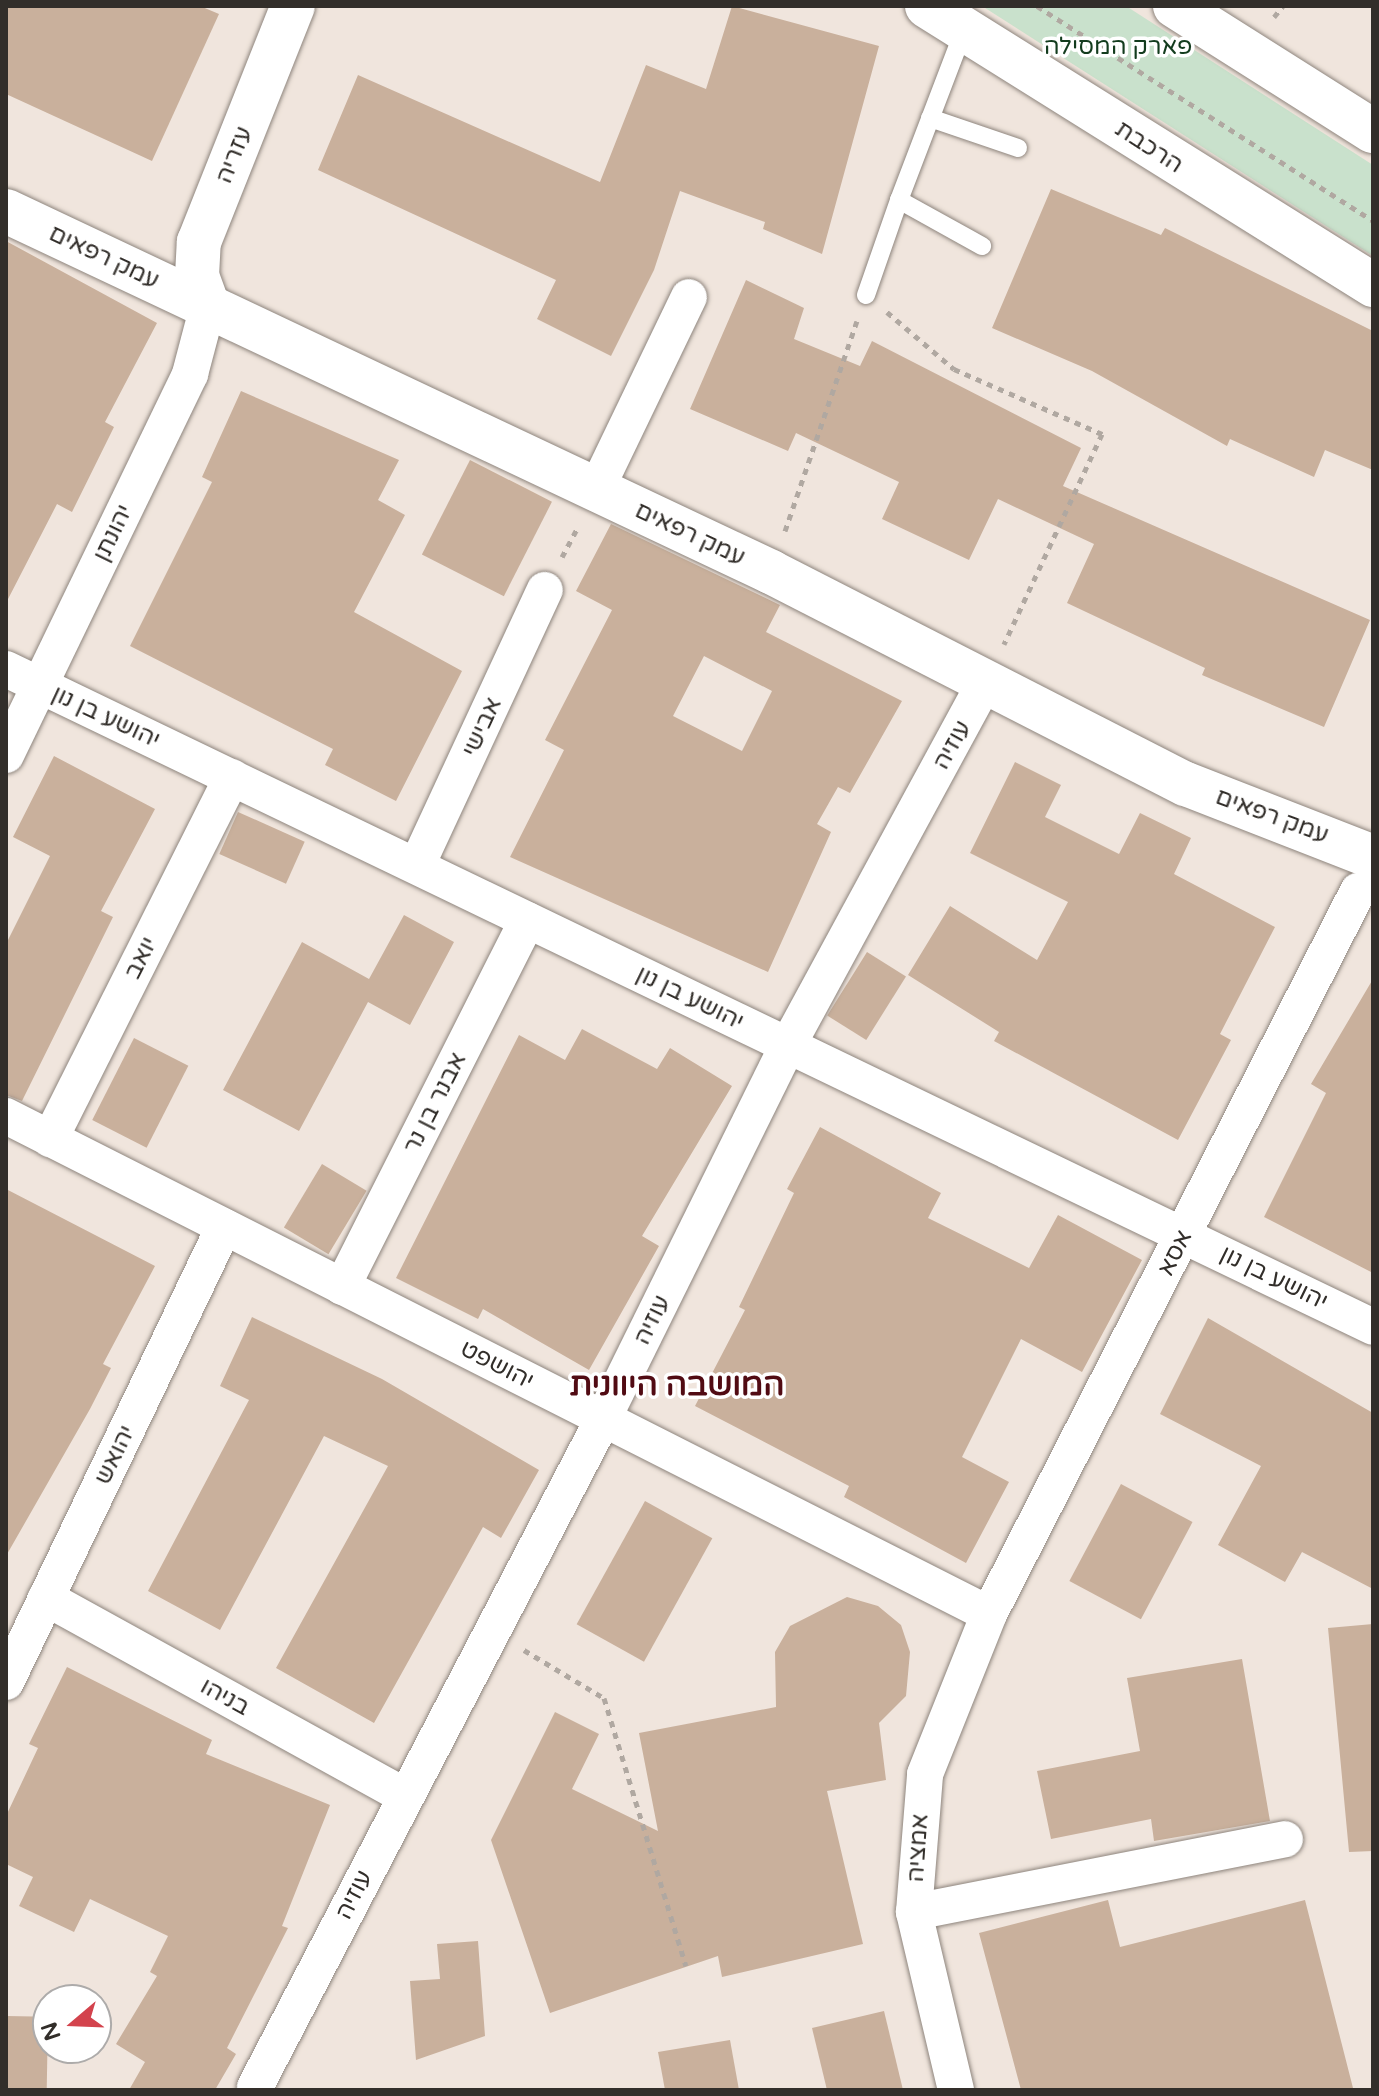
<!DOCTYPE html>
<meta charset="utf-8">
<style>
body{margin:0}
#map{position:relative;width:1379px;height:2096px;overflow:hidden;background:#f0e5dd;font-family:"Varela Round",Heebo,sans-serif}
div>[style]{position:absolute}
.green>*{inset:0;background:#c9e1cc}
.building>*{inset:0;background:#c9b09c;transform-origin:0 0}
.path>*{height:5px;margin-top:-2.5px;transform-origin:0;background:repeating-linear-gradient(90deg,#b0a8a1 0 6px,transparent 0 12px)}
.roads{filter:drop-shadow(0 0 2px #8e857d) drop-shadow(0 0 2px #8e857d)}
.service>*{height:18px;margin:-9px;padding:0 9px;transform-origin:9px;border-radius:9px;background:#fff}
.minor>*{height:36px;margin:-18px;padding:0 18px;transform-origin:18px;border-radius:18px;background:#fff}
.tertiary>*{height:44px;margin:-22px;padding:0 22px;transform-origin:22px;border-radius:22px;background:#fff}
span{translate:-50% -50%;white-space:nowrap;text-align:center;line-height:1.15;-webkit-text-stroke:7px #fff;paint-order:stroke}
.park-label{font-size:24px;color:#133c1e}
.street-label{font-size:24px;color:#322e2a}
.district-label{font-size:32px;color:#510b13;font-weight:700}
.frame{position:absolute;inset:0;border:8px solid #322e2a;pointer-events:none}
.north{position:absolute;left:32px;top:1984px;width:80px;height:80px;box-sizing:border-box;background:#fff;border:2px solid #adabaa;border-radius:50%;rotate:251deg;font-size:22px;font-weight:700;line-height:32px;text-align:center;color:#322e2a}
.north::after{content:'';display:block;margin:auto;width:28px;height:36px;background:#d3434d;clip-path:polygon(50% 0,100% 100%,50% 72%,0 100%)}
</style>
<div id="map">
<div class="green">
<i style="clip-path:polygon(982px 6px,1126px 6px,1373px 165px,1373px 256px)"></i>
</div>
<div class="building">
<i style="clip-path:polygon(6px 6px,200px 6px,219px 14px,152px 161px,6px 94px)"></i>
<i style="clip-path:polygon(732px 6px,879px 46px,822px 254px,763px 229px,765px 222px,680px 191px,654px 270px,611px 356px,537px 319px,556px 280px,318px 170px,358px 75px,600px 182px,646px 65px,706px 89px)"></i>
<i style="clip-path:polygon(1051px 189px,1161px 235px,1165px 228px,1373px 331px,1373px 470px,1325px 450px,1314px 477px,1230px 439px,1227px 446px,1092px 371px,992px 328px)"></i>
<i style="clip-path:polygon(6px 241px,157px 323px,105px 422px,114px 427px,72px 512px,57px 504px,6px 603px)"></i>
<i style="clip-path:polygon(746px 280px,804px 308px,794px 339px,860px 366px,872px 341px,1081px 448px,1063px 486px,1370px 620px,1324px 727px,1202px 675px,1205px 668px,1067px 603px,1094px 544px,998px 499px,969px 560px,882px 519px,899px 482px,796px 433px,788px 451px,690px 409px)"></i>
<i style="clip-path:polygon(241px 391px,399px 460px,378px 500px,405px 515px,354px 612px,462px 671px,396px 801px,325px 765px,333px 749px,130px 646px,212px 482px,202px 477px)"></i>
<i style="left:470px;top:460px;width:92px;height:106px;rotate:27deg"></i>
<i style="clip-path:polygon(evenodd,611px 524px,780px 605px,766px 632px,902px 701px,850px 793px,838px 787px,817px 824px,831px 832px,768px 972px,510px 857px,564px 750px,545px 740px,612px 610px,576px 591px,611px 524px,704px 656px,772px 691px,742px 751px,673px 716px,704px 656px)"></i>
<i style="clip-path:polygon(54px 756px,155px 809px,101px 911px,113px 917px,22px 1101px,6px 1095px,6px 944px,50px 856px,13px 837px)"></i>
<i style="clip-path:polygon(1015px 762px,1061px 785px,1045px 817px,1119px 854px,1140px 813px,1191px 838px,1174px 874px,1275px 927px,1220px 1034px,1231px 1040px,1178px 1140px,994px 1041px,999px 1032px,908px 975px,950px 906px,1037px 960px,1068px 902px,970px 853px)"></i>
<i style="left:238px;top:812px;width:73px;height:46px;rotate:24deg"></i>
<i style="clip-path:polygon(404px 915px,454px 942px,410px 1025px,368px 1002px,299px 1131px,223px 1090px,302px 942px,369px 979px)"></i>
<i style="left:867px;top:952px;width:46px;height:75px;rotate:32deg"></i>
<i style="clip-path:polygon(1373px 979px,1373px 1273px,1264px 1217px,1326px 1093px,1311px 1084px)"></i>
<i style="clip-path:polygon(582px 1029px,657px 1069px,670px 1048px,732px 1086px,642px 1236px,659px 1246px,589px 1370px,483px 1309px,478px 1319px,396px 1278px,519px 1035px,565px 1060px)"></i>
<i style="left:134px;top:1038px;width:61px;height:92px;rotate:27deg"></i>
<i style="clip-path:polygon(820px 1127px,941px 1193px,928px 1218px,1029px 1268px,1058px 1215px,1142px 1260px,1082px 1372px,1021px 1339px,962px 1457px,1009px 1482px,966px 1563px,844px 1497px,849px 1486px,695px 1406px,745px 1310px,739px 1307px,794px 1193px,787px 1189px)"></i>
<i style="left:322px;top:1164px;width:52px;height:74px;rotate:31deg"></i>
<i style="clip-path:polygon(6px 1189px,155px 1266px,103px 1364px,111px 1368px,90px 1409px,6px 1556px)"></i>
<i style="clip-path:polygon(252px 1317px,382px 1379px,539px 1470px,501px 1538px,483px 1527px,374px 1723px,276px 1668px,388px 1466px,324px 1436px,220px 1630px,148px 1591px,249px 1400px,220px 1386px)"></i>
<i style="clip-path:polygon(1208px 1318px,1373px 1413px,1373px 1589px,1302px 1552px,1285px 1582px,1218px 1545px,1261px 1466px,1160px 1414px)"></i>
<i style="left:1121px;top:1484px;width:81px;height:110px;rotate:28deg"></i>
<i style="left:645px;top:1501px;width:77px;height:141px;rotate:29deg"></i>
<i style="clip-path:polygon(847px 1597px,878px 1606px,901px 1625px,910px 1652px,906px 1696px,879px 1723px,886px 1780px,827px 1791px,863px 1944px,722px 1977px,718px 1956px,550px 2013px,491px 1840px,555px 1712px,599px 1734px,572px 1789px,658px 1831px,639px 1733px,776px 1707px,775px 1652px,790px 1626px)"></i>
<i style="clip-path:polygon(1373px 1624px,1373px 1851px,1349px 1852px,1328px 1628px)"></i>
<i style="clip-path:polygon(1242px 1659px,1270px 1821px,1154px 1841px,1151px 1819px,1051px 1839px,1037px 1771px,1140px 1751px,1127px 1678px)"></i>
<i style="clip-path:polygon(67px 1667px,212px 1740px,206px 1754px,330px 1805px,282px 1926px,288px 1928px,227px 2048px,236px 2054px,215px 2090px,129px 2090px,145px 2062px,116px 2044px,157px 1976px,150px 1972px,168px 1936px,90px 1899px,74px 1932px,19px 1906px,33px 1877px,6px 1864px,6px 1816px,38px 1748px,29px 1744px)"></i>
<i style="clip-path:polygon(1108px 1900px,1120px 1947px,1305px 1900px,1353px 2088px,1021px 2090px,979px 1933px)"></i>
<i style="clip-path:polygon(478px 1941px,485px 2036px,416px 2060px,410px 1981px,440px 1979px,437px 1944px)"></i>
<i style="clip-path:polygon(884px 2011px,903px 2090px,827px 2090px,812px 2028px)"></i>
<i style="left:6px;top:2016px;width:42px;height:74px;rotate:1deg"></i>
<i style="clip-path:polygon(730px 2040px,739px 2090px,665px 2090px,658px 2052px)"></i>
</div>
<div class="path">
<i style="left:1037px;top:6px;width:399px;rotate:32.6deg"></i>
<i style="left:1274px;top:17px;width:14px;rotate:-51deg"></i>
<i style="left:887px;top:312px;width:88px;rotate:40.4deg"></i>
<i style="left:954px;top:369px;width:162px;rotate:23.7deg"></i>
<i style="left:1102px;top:434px;width:232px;rotate:115deg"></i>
<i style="left:785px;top:531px;width:222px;rotate:-71.1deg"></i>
<i style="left:562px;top:557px;width:34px;rotate:-62deg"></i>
<i style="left:524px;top:1650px;width:93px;rotate:31deg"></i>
<i style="left:604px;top:1698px;width:280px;rotate:73deg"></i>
</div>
<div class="roads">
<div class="service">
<i style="left:964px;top:30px;width:182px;rotate:110.9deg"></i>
<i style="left:899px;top:200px;width:95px;rotate:29deg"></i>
<i style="left:930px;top:118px;width:93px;rotate:18.8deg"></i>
<i style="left:866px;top:295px;width:101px;rotate:-70.8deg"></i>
</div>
<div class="minor">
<i style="left:596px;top:490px;width:214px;rotate:-64.3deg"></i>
<i style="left:6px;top:669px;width:1517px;rotate:25.7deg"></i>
<i style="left:6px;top:755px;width:423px;rotate:-64.2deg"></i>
<i style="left:190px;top:374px;width:70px;rotate:-75.2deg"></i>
<i style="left:418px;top:863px;width:301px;rotate:-65.1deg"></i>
<i style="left:6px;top:1116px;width:1102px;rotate:26.87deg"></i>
<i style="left:50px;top:1139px;width:405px;rotate:-63.3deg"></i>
<i style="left:342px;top:1287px;width:411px;rotate:-63.2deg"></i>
<i style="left:46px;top:1598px;width:409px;rotate:28.9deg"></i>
<i style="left:6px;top:1682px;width:505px;rotate:-64.4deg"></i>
<i style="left:914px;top:1912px;width:378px;rotate:-11.1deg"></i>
<i style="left:255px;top:2087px;width:753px;rotate:-62.48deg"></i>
<i style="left:603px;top:1419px;width:417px;rotate:-63.7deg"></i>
<i style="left:788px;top:1045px;width:414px;rotate:-61.5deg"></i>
<i style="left:956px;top:2090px;width:183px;rotate:-103.3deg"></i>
<i style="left:914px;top:1912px;width:138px;rotate:-85.4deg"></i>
<i style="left:925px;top:1774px;width:172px;rotate:-68.2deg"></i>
<i style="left:989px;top:1614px;width:812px;rotate:-62.96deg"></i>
</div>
<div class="tertiary">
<i style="left:927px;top:6px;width:526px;rotate:32.03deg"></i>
<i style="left:1175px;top:6px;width:234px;rotate:32.3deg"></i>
<i style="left:6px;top:211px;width:846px;rotate:25.26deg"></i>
<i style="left:771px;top:572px;width:466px;rotate:27.1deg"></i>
<i style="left:1186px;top:784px;width:201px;rotate:21.3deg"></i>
<i style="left:208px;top:306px;width:32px;rotate:-110deg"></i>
<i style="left:197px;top:276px;width:34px;rotate:-87deg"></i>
<i style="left:199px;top:242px;width:254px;rotate:-68.3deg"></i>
</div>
</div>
<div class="park-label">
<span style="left:1118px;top:47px">פארק המסילה</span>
</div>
<div class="street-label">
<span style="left:1149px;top:147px;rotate:33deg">הרכבת</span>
<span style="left:234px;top:155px;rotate:-68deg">עזריה</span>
<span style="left:104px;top:257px;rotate:25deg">עמק רפאים</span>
<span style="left:113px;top:533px;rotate:-64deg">יהונתן</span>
<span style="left:690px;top:534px;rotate:25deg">עמק רפאים</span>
<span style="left:106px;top:717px;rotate:25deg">יהושע בן נון</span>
<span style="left:482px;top:727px;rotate:-65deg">אבישי</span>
<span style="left:952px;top:745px;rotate:-61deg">עוזיה</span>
<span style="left:1272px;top:816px;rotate:20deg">עמק רפאים</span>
<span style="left:141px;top:958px;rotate:-63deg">יואב</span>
<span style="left:690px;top:998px;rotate:26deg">יהושע בן נון</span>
<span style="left:435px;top:1103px;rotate:-63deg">אבנר בן נר</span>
<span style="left:1175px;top:1253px;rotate:-63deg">אסא</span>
<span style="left:1274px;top:1278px;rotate:26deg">יהושע בן נון</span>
<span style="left:652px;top:1320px;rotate:-64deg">עוזיה</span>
<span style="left:497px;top:1365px;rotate:27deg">יהושפט</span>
<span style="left:115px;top:1455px;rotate:-64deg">יהואש</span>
<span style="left:225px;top:1697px;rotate:29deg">בניהו</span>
<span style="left:918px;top:1848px;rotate:-86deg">אמציה</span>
<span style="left:354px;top:1895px;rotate:-63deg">עוזיה</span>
</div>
<div class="district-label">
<span style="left:677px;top:1385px">המושבה היוונית</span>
</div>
<div class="frame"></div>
<div class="north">N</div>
</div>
